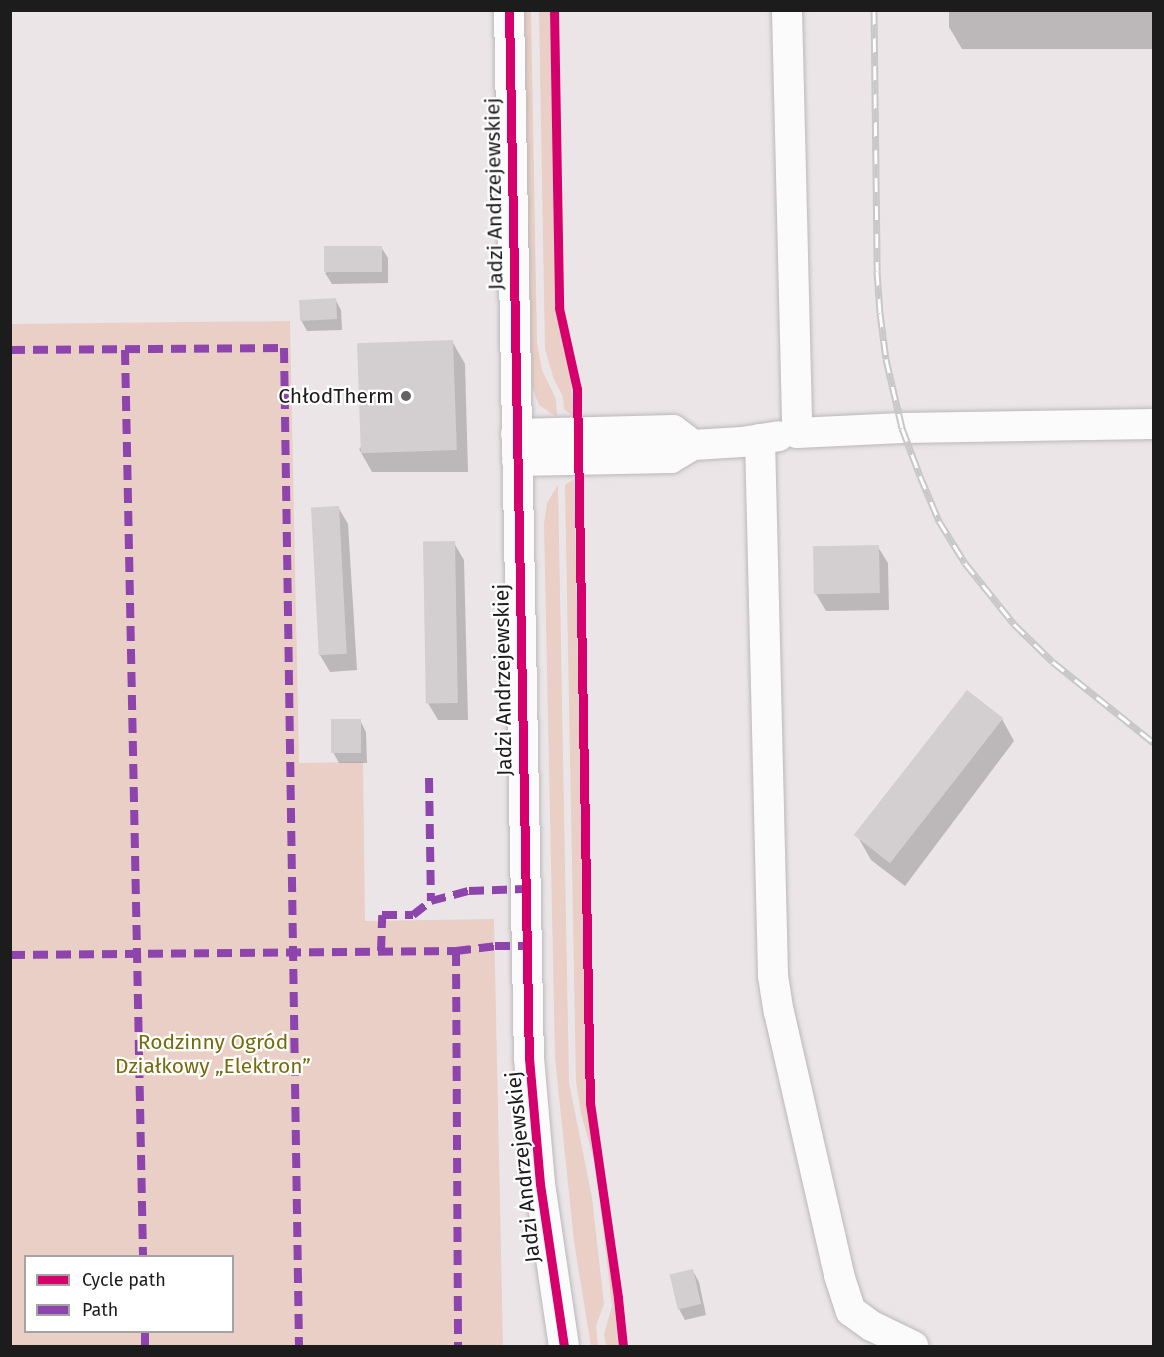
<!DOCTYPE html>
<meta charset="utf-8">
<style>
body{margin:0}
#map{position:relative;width:1164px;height:1357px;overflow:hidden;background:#ebe5e8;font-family:"Fira Sans",sans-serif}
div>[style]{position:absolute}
.grass>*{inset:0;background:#e9cfc5}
.shadow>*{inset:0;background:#0003}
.building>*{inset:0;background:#d3cfd1;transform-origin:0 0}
.roads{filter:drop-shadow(0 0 2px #bbb8b9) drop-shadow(0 0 2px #bbb8b9)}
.minor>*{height:30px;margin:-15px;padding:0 15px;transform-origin:15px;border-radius:15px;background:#fcfbfc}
.rail>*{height:7px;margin-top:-3.5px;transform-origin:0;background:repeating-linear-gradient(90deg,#fff 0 14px,#c9c8c9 0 28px);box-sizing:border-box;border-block:2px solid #c9c8c9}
.quiet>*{height:8px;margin-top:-4px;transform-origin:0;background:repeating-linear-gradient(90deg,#8e44ad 0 15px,transparent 0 23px)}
.cycleway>*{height:9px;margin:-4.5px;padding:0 4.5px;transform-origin:4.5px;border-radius:4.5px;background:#d6006c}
.dots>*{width:16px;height:16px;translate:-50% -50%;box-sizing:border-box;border:3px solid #fff;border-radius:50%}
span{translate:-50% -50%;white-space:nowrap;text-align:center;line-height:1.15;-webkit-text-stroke:4.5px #fff;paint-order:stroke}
.street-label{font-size:21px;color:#1c1c1c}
.poi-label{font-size:21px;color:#1c1c1c}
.right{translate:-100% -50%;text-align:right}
.park-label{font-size:21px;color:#766b0e}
.frame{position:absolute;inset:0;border:12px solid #1c1c1c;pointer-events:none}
.legend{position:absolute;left:24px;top:1255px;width:210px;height:78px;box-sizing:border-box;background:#fff;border:2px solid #a4a4a4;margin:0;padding:8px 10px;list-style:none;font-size:18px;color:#1c1c1c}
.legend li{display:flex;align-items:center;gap:12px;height:30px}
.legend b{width:30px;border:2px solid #a4a4a4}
</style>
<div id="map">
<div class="grass">
<i style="clip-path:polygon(524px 11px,531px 11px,537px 342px,542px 370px,556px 399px,557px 417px,539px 405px,531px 384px)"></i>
<i style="clip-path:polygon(539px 11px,550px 11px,556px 305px,570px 366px,573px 416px,564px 409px,563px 397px,553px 377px,545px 349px)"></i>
<i style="clip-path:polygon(evenodd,290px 321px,299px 763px,363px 762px,365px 921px,494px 919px,503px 1346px,11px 1346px,11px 324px,290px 321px,26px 1256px,232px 1256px,232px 1332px,26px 1332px,26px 1256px)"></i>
<i style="clip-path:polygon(574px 479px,586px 1089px,593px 1157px,581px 1113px,576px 1082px,565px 485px)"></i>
<i style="clip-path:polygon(558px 485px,569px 1083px,592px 1198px,604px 1304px,596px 1326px,598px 1346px,591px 1346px,574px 1242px,555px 1057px,544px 524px,547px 503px)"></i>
<i style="clip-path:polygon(600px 1203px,615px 1298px,618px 1346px,606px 1346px,604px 1334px,612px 1306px)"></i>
</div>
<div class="shadow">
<i style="clip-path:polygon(949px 10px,1154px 10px,1154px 49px,962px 49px,949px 27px)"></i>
<i style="clip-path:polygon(381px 247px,388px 258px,388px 283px,332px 284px,325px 273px)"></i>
<i style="clip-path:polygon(335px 299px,341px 310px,342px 330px,307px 331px,301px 320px)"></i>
<i style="clip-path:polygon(452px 341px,465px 364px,468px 472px,372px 472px,359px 449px)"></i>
<i style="clip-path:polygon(338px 507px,348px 524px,357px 670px,330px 672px,320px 655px)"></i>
<i style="clip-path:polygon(454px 543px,464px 560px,468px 720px,438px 720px,428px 703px)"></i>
<i style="clip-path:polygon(878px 547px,888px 563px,889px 610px,826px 611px,816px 594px)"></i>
<i style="clip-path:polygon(1002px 719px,1014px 741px,905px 886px,871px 860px,858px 837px)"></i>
<i style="clip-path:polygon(360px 720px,366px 732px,367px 763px,339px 763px,333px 752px)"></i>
<i style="clip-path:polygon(693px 1271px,699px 1282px,706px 1315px,685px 1320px,679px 1309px,672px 1275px)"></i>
</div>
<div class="building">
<i style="left:382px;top:246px;width:26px;height:58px;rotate:90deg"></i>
<i style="left:336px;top:298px;width:21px;height:37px;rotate:87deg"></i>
<i style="left:453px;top:340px;width:110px;height:96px;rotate:88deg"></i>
<i style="left:339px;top:506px;width:148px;height:28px;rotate:87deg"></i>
<i style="left:455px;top:541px;width:162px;height:32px;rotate:89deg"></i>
<i style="left:879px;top:545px;width:48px;height:66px;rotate:89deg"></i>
<i style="left:967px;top:690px;width:46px;height:184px;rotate:38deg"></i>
<i style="left:331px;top:719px;width:30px;height:34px"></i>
<i style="left:693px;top:1269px;width:36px;height:24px;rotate:77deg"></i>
</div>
<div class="roads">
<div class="minor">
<i style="left:509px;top:10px;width:1048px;rotate:88.91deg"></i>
<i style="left:529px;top:1058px;width:126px;rotate:85deg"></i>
<i style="left:540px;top:1184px;width:164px;rotate:81.6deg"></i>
<i style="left:787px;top:10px;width:423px;rotate:88.6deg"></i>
<i style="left:797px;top:433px;width:105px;rotate:-2.7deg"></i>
<i style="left:902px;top:428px;width:252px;rotate:-0.9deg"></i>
<i style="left:516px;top:434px;width:157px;rotate:-1.5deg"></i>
<i style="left:673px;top:430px;width:25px;rotate:37deg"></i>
<i style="left:760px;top:439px;width:537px;rotate:88.61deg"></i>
<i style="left:773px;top:976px;width:36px;rotate:81deg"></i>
<i style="left:779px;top:1012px;width:270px;rotate:77.1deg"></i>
<i style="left:839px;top:1275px;width:38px;rotate:72deg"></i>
<i style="left:851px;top:1311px;width:26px;rotate:36deg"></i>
<i style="left:872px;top:1326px;width:46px;rotate:26deg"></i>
<i style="left:517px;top:461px;width:154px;rotate:-1.1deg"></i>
<i style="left:671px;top:458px;width:26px;rotate:-31deg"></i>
<i style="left:693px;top:445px;width:49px;rotate:-3.5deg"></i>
<i style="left:742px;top:442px;width:37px;rotate:-9deg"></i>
</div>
</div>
<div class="rail">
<i style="left:874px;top:10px;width:261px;rotate:89.3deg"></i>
<i style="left:877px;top:271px;width:42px;rotate:85.9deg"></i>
<i style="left:880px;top:313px;width:46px;rotate:82.6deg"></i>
<i style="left:886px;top:359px;width:71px;rotate:76.9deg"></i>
<i style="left:902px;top:428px;width:51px;rotate:69.4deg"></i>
<i style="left:920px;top:476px;width:49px;rotate:67.1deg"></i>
<i style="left:939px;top:521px;width:49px;rotate:58.2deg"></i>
<i style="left:965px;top:563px;width:78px;rotate:51.2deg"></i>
<i style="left:1014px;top:624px;width:54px;rotate:44.3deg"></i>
<i style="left:1053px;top:662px;width:129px;rotate:38.7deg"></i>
</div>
<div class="quiet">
<i style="left:10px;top:350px;width:274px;rotate:-0.4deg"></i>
<i style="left:284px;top:348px;width:998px;rotate:89.14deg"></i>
<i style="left:125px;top:350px;width:906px;rotate:88.86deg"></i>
<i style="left:429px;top:778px;width:123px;rotate:89.1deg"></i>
<i style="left:431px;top:901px;width:39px;rotate:-15deg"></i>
<i style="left:469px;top:891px;width:56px;rotate:-2deg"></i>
<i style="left:381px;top:951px;width:36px;rotate:-88deg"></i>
<i style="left:382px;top:915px;width:31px"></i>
<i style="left:413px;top:915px;width:23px;rotate:-38deg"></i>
<i style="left:456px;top:951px;width:395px;rotate:89.7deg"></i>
<i style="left:10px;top:955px;width:446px;rotate:-0.5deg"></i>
<i style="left:456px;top:951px;width:39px;rotate:-7deg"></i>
<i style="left:495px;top:946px;width:31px"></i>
<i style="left:145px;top:1332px;width:14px;rotate:90deg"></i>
</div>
<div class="cycleway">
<i style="left:509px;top:10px;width:1048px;rotate:88.91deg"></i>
<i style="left:529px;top:1058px;width:126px;rotate:85deg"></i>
<i style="left:540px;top:1184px;width:164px;rotate:81.6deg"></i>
<i style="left:554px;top:10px;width:298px;rotate:89deg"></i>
<i style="left:559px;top:308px;width:83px;rotate:77.5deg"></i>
<i style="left:577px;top:389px;width:714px;rotate:88.96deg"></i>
<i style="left:590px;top:1103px;width:197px;rotate:81.8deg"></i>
<i style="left:618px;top:1298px;width:48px;rotate:84.1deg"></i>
</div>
<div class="dots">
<i style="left:406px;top:396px;background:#646263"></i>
</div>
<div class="street-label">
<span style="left:494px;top:194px;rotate:-91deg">Jadzi Andrzejewskiej</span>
<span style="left:503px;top:680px;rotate:-91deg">Jadzi Andrzejewskiej</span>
<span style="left:523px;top:1167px;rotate:-96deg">Jadzi Andrzejewskiej</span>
</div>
<div class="poi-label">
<span class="right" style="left:394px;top:396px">ChłodTherm</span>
</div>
<div class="park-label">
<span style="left:213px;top:1054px">Rodzinny Ogród<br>Działkowy „Elektron”</span>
</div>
<div class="frame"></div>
<ul class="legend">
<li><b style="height:8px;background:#d6006c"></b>Cycle path</li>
<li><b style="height:8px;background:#8e44ad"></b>Path</li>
</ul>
</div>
